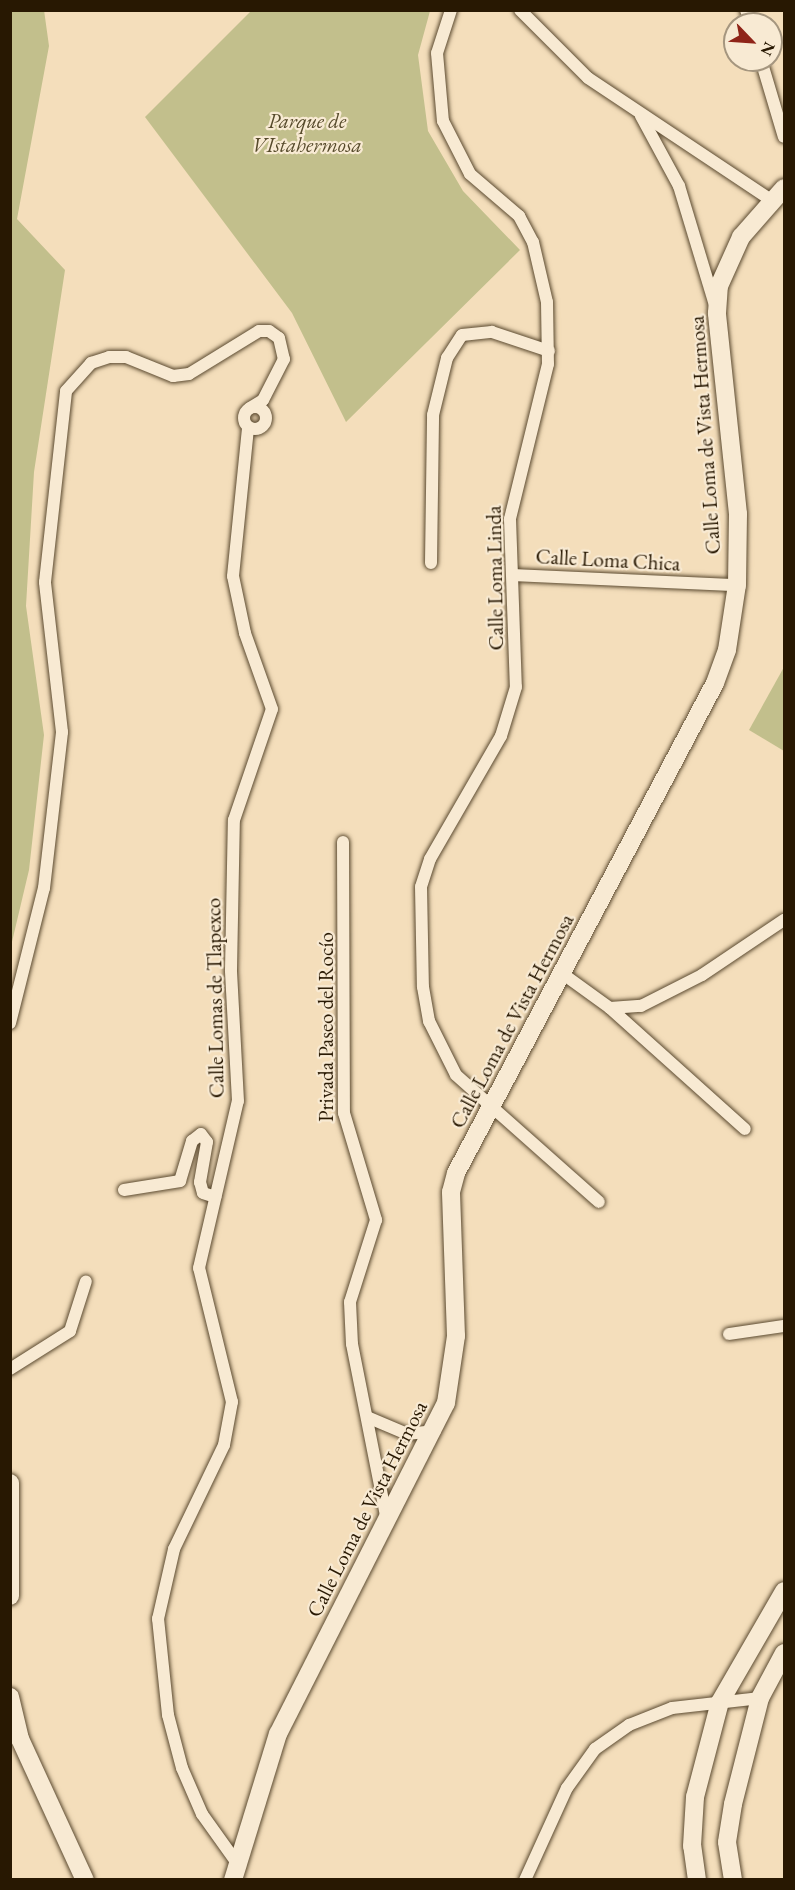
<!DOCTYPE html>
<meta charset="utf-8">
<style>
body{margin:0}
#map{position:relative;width:795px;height:1890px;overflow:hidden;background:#f4debb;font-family:"EB Garamond",serif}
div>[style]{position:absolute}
.green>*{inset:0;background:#c2bf8c}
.roads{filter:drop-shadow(0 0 2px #5b4a30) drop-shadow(0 0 2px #5b4a30)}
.street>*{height:12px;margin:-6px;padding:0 6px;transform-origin:6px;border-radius:6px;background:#f8ead3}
.street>.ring{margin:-6px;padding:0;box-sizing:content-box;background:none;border:12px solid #f8ead3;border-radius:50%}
.secondary>*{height:18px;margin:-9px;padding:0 9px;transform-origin:9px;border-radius:9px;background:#f8ead3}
span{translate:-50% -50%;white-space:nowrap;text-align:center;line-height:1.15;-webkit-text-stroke:4.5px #f8ead3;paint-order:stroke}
.park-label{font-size:21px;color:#564a2b;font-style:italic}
.street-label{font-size:21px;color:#281802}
.frame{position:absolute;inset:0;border:12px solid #281802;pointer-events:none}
.north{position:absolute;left:723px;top:12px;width:60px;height:60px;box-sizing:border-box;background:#f8ead3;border:2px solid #a5967f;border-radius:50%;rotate:115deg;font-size:16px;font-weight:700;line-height:24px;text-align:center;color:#281802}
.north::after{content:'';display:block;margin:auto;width:21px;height:27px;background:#8f2418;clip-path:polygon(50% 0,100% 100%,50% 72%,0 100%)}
</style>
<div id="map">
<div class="green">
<i style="clip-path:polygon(44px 10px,49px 46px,17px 219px,65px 270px,34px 472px,26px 606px,44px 735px,29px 870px,11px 946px,10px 11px)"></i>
<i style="clip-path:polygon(252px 10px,430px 11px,418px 55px,428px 131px,463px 191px,520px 250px,346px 422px,292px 313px,145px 117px)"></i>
<i style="clip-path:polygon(784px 667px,784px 751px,749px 730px)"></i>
</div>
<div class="roads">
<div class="street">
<i style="left:451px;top:10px;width:45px;rotate:108deg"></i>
<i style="left:437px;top:53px;width:68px;rotate:85deg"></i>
<i style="left:443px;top:121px;width:59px;rotate:63deg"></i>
<i style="left:470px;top:174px;width:65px;rotate:40.6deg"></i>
<i style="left:519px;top:216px;width:30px;rotate:62deg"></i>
<i style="left:533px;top:242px;width:62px;rotate:76.9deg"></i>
<i style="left:547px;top:302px;width:62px;rotate:89.1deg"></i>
<i style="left:548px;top:364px;width:160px;rotate:103.8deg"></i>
<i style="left:510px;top:519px;width:168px;rotate:88deg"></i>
<i style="left:516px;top:687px;width:51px;rotate:107deg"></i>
<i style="left:501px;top:736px;width:142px;rotate:120deg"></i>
<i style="left:430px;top:859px;width:29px;rotate:108deg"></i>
<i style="left:421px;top:887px;width:100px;rotate:88.9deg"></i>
<i style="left:423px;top:987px;width:35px;rotate:80deg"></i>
<i style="left:429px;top:1021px;width:60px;rotate:63.4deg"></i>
<i style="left:456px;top:1075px;width:191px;rotate:41.6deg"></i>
<i style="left:520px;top:10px;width:96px;rotate:45deg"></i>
<i style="left:588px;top:78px;width:220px;rotate:33.7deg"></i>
<i style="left:746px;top:10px;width:15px;rotate:70deg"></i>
<i style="left:761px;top:60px;width:80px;rotate:73.4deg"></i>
<i style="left:641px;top:116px;width:80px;rotate:61.5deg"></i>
<i style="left:679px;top:186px;width:121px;rotate:73.2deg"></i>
<i class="ring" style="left:244px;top:407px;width:10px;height:10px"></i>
<i style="left:431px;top:563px;width:148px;rotate:-89.2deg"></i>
<i style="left:433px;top:415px;width:59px;rotate:-76.2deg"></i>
<i style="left:447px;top:358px;width:27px;rotate:-57deg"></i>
<i style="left:462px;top:335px;width:30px;rotate:-6deg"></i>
<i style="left:492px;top:332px;width:60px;rotate:18.4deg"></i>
<i style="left:513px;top:575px;width:224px;rotate:2.6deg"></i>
<i style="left:343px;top:842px;width:271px;rotate:89.8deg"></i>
<i style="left:344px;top:1113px;width:112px;rotate:73.3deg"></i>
<i style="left:376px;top:1220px;width:86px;rotate:107.6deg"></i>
<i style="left:350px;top:1302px;width:42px;rotate:87.3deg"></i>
<i style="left:352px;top:1344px;width:179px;rotate:78.8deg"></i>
<i style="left:563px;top:974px;width:58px;rotate:35.9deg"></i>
<i style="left:610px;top:1008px;width:31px;rotate:-4deg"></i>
<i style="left:641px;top:1006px;width:68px;rotate:-26.9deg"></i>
<i style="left:702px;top:975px;width:99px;rotate:-33.9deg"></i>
<i style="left:610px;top:1008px;width:181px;rotate:41.9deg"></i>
<i style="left:10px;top:1023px;width:139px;rotate:-75.9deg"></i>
<i style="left:44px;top:888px;width:157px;rotate:-83.4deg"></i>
<i style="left:62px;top:732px;width:151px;rotate:-96.5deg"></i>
<i style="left:45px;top:582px;width:192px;rotate:-83.7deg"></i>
<i style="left:66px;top:391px;width:38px;rotate:-48deg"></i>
<i style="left:91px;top:363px;width:19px;rotate:-18deg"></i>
<i style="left:109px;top:357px;width:17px"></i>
<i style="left:126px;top:357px;width:51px;rotate:22deg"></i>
<i style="left:173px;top:376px;width:16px;rotate:-7deg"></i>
<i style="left:189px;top:374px;width:82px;rotate:-31.6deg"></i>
<i style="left:259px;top:331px;width:10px"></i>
<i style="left:269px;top:331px;width:12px;rotate:35deg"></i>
<i style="left:279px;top:338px;width:22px;rotate:77deg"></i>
<i style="left:284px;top:359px;width:46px;rotate:117.1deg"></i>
<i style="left:263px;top:400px;width:15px;rotate:148deg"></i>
<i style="left:124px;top:1190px;width:57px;rotate:-9.1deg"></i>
<i style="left:180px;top:1181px;width:42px;rotate:-73.3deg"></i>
<i style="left:192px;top:1141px;width:11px;rotate:-38deg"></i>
<i style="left:201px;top:1134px;width:10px;rotate:53deg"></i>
<i style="left:207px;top:1142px;width:41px;rotate:99.9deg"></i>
<i style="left:200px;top:1182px;width:11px;rotate:75deg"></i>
<i style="left:203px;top:1193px;width:13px;rotate:18deg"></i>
<i style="left:729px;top:1334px;width:56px;rotate:-8.3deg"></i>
<i style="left:10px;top:1369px;width:71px;rotate:-32.3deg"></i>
<i style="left:70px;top:1331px;width:52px;rotate:-72.3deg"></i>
<i style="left:367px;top:1417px;width:43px;rotate:23deg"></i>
<i style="left:407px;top:1434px;width:28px;rotate:-6deg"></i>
<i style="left:237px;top:1863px;width:60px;rotate:-125.5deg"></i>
<i style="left:202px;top:1814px;width:50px;rotate:-113.5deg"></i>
<i style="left:182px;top:1768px;width:55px;rotate:-104.8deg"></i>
<i style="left:168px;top:1715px;width:97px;rotate:-95.9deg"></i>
<i style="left:158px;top:1619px;width:72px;rotate:-77.1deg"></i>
<i style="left:174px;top:1549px;width:115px;rotate:-64.3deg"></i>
<i style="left:224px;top:1445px;width:44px;rotate:-79.5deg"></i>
<i style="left:232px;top:1402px;width:138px;rotate:-103.8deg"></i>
<i style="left:199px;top:1268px;width:171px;rotate:-76.9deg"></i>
<i style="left:238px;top:1101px;width:131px;rotate:-93.1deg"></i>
<i style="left:231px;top:970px;width:150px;rotate:-88.9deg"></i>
<i style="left:234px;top:820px;width:117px;rotate:-71.1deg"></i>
<i style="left:272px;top:709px;width:81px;rotate:-109.6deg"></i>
<i style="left:245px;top:633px;width:58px;rotate:-101.9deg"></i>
<i style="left:233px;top:576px;width:149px;rotate:-84.2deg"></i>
<i style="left:525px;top:1880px;width:101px;rotate:-65.5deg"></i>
<i style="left:567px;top:1788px;width:48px;rotate:-54.3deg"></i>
<i style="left:595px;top:1749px;width:42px;rotate:-35.2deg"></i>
<i style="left:629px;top:1725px;width:46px;rotate:-21.6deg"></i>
<i style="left:672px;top:1708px;width:89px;rotate:-6.5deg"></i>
</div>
<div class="secondary">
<i style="left:10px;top:1483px;width:113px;rotate:90deg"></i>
<i style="left:10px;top:1697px;width:43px;rotate:76.6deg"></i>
<i style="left:20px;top:1739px;width:155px;rotate:65.3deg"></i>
<i style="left:233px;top:1880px;width:153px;rotate:-72.9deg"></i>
<i style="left:278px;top:1734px;width:371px;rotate:-63.1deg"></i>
<i style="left:446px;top:1403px;width:68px;rotate:-81.5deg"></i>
<i style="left:456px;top:1336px;width:144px;rotate:-92deg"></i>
<i style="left:451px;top:1192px;width:20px;rotate:-75deg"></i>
<i style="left:456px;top:1173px;width:554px;rotate:-62.14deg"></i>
<i style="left:715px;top:683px;width:35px;rotate:-70deg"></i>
<i style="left:727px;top:650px;width:66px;rotate:-81.3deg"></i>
<i style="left:737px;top:585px;width:71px;rotate:-89.2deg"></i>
<i style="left:738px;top:514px;width:202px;rotate:-96deg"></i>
<i style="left:717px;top:313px;width:27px;rotate:-86deg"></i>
<i style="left:719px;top:286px;width:54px;rotate:-65.8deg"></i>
<i style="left:741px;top:237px;width:65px;rotate:-48.7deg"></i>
<i style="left:697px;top:1880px;width:34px;rotate:-98deg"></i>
<i style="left:692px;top:1846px;width:49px;rotate:-86.5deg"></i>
<i style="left:695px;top:1797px;width:98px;rotate:-75.3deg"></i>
<i style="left:720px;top:1702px;width:128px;rotate:-60deg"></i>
<i style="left:733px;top:1880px;width:38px;rotate:-99deg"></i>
<i style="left:727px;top:1842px;width:38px;rotate:-81deg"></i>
<i style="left:733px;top:1804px;width:109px;rotate:-75.7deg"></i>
<i style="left:760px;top:1698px;width:51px;rotate:-61.9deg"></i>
</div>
</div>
<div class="park-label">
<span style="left:307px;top:133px">Parque de<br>VIstahermosa</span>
</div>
<div class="street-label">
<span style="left:705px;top:435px;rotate:-94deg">Calle Loma de Vista Hermosa</span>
<span style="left:608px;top:560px;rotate:3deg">Calle Loma Chica</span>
<span style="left:495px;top:578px;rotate:-91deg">Calle Loma Linda</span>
<span style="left:215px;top:998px;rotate:-91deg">Calle Lomas de Tlapexco</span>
<span style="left:512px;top:1021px;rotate:-62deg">Calle Loma de Vista Hermosa</span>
<span style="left:326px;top:1027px;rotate:-90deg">Privada Paseo del Rocío</span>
<span style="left:367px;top:1509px;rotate:-63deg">Calle Loma de Vista Hermosa</span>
</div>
<div class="frame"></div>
<div class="north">N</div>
</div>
